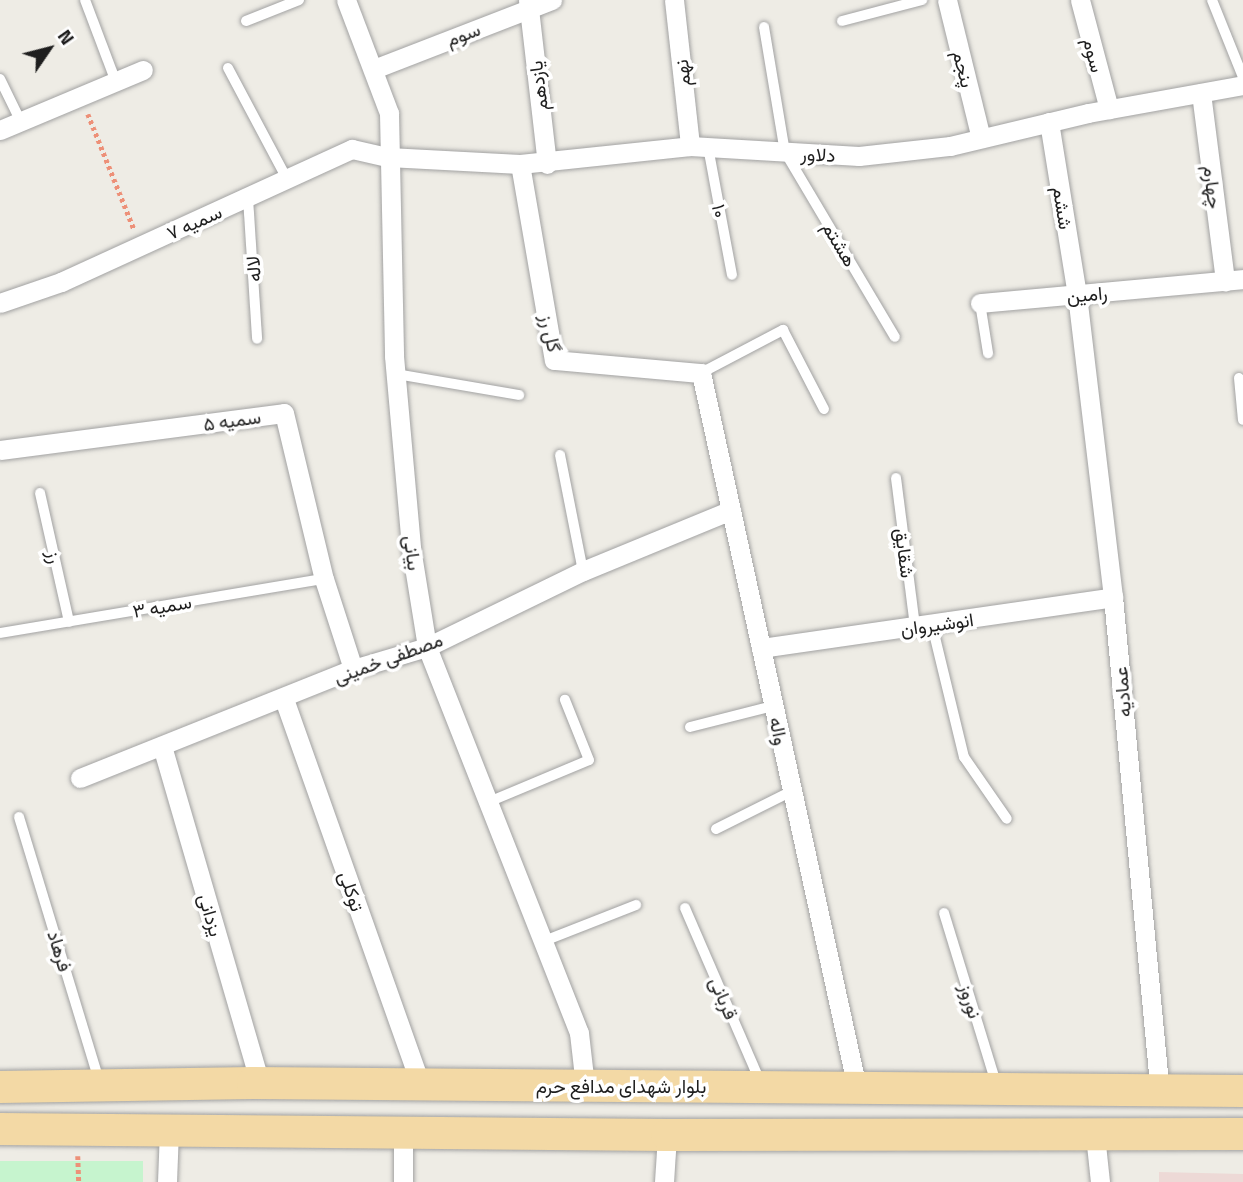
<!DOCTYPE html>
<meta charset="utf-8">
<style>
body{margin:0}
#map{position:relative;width:1243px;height:1182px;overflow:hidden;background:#eeece5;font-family:"Titillium Web",Vazirmatn,sans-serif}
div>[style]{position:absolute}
.commercial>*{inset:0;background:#edd9d6}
.park>*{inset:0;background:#c6f4ce;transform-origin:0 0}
.path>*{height:4.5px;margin-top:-2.25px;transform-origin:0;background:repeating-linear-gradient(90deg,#ed9078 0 3.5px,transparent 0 7px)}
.roads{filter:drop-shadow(0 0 2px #a2a2a2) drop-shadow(0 0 2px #a2a2a2)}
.service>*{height:10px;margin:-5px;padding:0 5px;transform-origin:5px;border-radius:5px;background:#fff}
.minor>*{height:19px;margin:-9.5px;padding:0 9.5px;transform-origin:9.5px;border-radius:9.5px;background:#fff}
.primary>*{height:32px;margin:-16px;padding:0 16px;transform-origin:16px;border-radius:16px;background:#f3d9a5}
span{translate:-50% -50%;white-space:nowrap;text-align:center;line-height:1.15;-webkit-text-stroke:7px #fff;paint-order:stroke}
.street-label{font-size:19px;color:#1e1e1e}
.north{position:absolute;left:14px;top:14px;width:70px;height:70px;-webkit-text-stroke:5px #fff;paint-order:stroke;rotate:55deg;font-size:19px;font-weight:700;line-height:28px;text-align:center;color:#1e1e1e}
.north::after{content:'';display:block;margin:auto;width:24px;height:32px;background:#1e1e1e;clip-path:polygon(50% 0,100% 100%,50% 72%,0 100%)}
</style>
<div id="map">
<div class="commercial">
<i style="clip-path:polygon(1159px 1172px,1243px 1174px,1243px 1182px,1159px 1182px)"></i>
</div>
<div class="park">
<i style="left:0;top:1161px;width:143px;height:21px"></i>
</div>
<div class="path">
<i style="left:88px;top:114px;width:124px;rotate:68.2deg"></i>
<i style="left:78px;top:1156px;width:26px;rotate:88deg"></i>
</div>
<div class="roads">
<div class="service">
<i style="left:85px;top:0;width:88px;rotate:69.3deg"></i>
<i style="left:1212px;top:0;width:83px;rotate:68.1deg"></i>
<i style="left:246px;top:21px;width:57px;rotate:-21.6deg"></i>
<i style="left:842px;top:21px;width:83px;rotate:-14.7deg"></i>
<i style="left:764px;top:27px;width:127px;rotate:80.5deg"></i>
<i style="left:785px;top:152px;width:215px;rotate:59.3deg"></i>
<i style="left:228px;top:68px;width:126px;rotate:62deg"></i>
<i style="left:0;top:79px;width:48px;rotate:64deg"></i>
<i style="left:708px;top:147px;width:130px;rotate:79.4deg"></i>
<i style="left:248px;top:198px;width:141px;rotate:86.3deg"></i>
<i style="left:980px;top:303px;width:51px;rotate:80.9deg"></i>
<i style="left:701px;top:373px;width:93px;rotate:-27.7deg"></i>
<i style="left:783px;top:330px;width:89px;rotate:62.6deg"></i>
<i style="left:396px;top:374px;width:125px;rotate:9.7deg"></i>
<i style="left:1239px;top:378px;width:42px;rotate:84.6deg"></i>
<i style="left:560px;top:455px;width:118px;rotate:78.8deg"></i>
<i style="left:896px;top:478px;width:150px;rotate:82.7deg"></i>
<i style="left:40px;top:493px;width:132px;rotate:77.3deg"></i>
<i style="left:932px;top:625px;width:136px;rotate:76.4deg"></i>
<i style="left:964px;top:757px;width:75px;rotate:55.3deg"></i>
<i style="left:0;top:633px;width:328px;rotate:-9.5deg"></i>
<i style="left:690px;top:727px;width:86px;rotate:-14.2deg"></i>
<i style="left:491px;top:801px;width:106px;rotate:-22.7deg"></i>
<i style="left:589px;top:760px;width:65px;rotate:-111.8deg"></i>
<i style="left:19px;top:817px;width:276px;rotate:73.1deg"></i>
<i style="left:716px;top:829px;width:85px;rotate:-26.6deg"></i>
<i style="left:685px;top:908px;width:189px;rotate:66.6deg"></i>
<i style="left:944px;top:913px;width:178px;rotate:73deg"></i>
<i style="left:544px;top:941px;width:99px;rotate:-21.4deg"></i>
</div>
<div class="minor">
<i style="left:346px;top:0;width:121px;rotate:69.2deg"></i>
<i style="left:389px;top:113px;width:243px;rotate:88.8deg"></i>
<i style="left:394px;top:356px;width:193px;rotate:84.9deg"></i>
<i style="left:411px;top:548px;width:100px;rotate:80.8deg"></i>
<i style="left:427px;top:647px;width:415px;rotate:68.5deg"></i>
<i style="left:579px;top:1033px;width:53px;rotate:83.5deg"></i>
<i style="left:528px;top:0;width:165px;rotate:83.4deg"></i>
<i style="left:674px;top:0;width:147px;rotate:83.7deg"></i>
<i style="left:947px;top:0;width:142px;rotate:76.2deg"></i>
<i style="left:1080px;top:0;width:113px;rotate:75.1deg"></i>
<i style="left:374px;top:69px;width:191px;rotate:-21.2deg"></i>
<i style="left:1201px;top:93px;width:190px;rotate:82.7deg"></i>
<i style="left:1049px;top:122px;width:175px;rotate:80.8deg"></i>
<i style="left:1077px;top:295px;width:304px;rotate:83.2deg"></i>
<i style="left:1113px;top:597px;width:495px;rotate:84.6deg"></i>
<i style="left:0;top:130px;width:155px;rotate:-22.8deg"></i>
<i style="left:520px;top:164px;width:199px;rotate:80.2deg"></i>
<i style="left:554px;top:360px;width:148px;rotate:5.1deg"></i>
<i style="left:701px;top:373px;width:732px;rotate:77.69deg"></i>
<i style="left:0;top:303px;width:65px;rotate:-19deg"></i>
<i style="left:61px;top:282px;width:320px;rotate:-24.6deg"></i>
<i style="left:352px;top:149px;width:37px;rotate:13deg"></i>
<i style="left:388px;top:157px;width:132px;rotate:3deg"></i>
<i style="left:520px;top:164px;width:171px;rotate:-6deg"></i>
<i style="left:690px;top:146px;width:169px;rotate:3.4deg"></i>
<i style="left:859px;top:156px;width:92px;rotate:-6.3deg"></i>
<i style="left:950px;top:146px;width:142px;rotate:-13.4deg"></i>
<i style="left:1088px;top:113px;width:158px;rotate:-10.2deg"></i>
<i style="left:980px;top:303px;width:264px;rotate:-5.2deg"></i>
<i style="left:0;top:450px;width:286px;rotate:-7.4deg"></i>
<i style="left:284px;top:413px;width:171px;rotate:76.5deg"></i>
<i style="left:324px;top:579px;width:95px;rotate:72.1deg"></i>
<i style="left:761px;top:648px;width:356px;rotate:-8.2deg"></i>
<i style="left:284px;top:699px;width:408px;rotate:70.5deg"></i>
<i style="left:162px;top:746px;width:351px;rotate:73.8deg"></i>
<i style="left:80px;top:778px;width:294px;rotate:-21.8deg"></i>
<i style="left:353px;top:669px;width:77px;rotate:-16.6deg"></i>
<i style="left:427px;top:647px;width:174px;rotate:-26deg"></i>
<i style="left:583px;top:571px;width:160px;rotate:-22.4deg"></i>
<i style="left:1095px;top:1135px;width:47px;rotate:83.9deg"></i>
<i style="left:167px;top:1182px;width:53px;rotate:-87.8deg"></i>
<i style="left:403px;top:1182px;width:51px;rotate:-90deg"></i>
<i style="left:664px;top:1182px;width:47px;rotate:-86.3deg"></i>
</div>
<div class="primary">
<i style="left:0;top:1087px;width:253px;rotate:-0.9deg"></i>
<i style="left:253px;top:1083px;width:990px;rotate:0.46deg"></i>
<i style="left:0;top:1129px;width:667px;rotate:0.52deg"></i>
<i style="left:667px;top:1135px;width:576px;rotate:-0.1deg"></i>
</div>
</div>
<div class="street-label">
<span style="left:463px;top:34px;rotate:-21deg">سوم</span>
<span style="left:1094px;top:55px;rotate:75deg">سوم</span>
<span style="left:964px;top:69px;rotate:76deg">پنجم</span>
<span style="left:682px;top:73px;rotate:-96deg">نهم</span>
<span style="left:538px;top:86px;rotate:-97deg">یازدهم</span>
<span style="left:818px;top:154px;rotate:3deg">دلاور</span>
<span style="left:1213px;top:187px;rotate:83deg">چهارم</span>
<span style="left:1063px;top:208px;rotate:81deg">ششم</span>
<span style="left:720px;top:211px;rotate:80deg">۱۰</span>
<span style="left:194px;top:222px;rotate:-24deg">سمیه ۷</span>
<span style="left:840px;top:244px;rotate:59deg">هشتم</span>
<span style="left:253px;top:269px;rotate:-94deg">لاله</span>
<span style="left:1087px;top:294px;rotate:-5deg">رامین</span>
<span style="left:551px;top:333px;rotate:77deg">گل رز</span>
<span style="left:232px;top:420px;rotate:-8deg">سمیه ۵</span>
<span style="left:413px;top:553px;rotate:83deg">بیانی</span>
<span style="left:905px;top:553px;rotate:83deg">شقایق</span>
<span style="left:55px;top:557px;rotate:78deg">رز</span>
<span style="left:162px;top:606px;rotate:-10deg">سمیه ۳</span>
<span style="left:937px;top:624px;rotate:-8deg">انوشیروان</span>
<span style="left:388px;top:658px;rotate:-20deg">مصطفی خمینی</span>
<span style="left:1122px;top:692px;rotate:-95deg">عمادیه</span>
<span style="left:779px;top:731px;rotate:78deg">واله</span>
<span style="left:352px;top:891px;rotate:71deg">توکلی</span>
<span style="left:211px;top:915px;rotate:74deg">یزدانی</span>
<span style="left:60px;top:951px;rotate:73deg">فرهاد</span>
<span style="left:724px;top:998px;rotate:67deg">قربانی</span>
<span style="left:971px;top:1001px;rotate:73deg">نوروز</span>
<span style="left:621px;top:1086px">بلوار شهدای مدافع حرم</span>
</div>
<div class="north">N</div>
</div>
